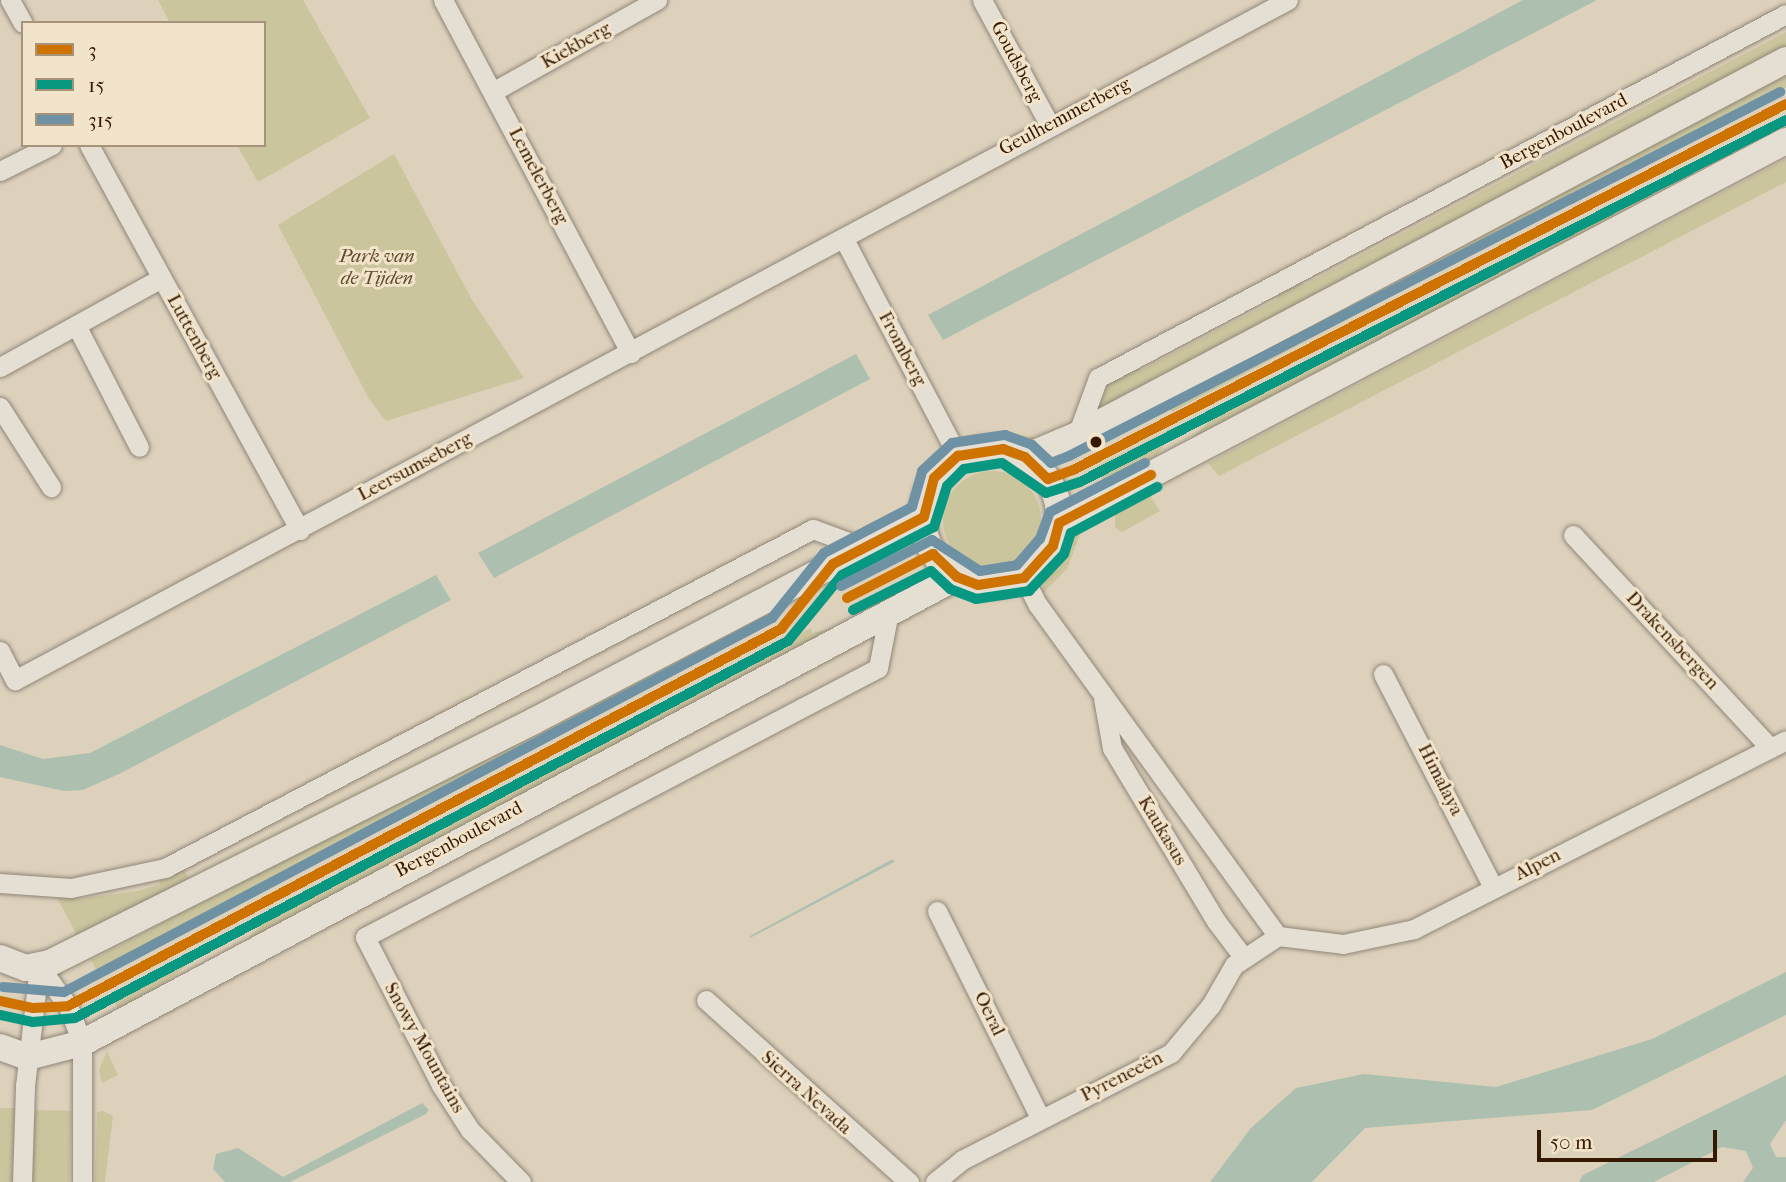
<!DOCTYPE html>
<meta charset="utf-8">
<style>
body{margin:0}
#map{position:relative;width:1786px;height:1182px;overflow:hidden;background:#ddd1bc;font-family:"IM FELL French Canon",serif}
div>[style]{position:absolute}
.green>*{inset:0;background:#cbc59e;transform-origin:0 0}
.round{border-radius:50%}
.water>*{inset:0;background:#adc0af}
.roads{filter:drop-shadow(0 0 2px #908677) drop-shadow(0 0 2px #908677)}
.minor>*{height:19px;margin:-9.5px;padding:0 9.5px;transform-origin:9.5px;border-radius:9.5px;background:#e4ded3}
.secondary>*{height:26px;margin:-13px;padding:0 13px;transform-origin:13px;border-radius:13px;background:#e4ded3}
.secondary>.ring{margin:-13px;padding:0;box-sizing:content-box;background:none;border:26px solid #e4ded3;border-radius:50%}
.bus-1>*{height:10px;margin:-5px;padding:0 5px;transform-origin:5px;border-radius:5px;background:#ce7300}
.bus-2>*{height:10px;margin:-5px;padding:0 5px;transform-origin:5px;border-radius:5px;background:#089882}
.bus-3>*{height:10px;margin:-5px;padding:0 5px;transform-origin:5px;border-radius:5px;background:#6e92a4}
.dots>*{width:19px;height:19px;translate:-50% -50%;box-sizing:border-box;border:4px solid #f2e4ca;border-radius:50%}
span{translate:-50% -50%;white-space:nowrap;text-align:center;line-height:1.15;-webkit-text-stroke:6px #f2e4ca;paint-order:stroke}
.street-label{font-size:19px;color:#351903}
.park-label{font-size:19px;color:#5e4a2a;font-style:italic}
.legend{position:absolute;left:21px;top:21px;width:245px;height:126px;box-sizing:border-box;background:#f2e4ca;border:2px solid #a6937a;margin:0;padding:9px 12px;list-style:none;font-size:21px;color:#351903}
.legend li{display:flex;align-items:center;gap:14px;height:35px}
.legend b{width:35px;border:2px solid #a6937a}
.scale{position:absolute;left:1537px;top:1130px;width:180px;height:32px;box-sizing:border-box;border:4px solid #351903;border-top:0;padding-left:9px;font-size:21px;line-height:24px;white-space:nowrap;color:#351903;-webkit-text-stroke:5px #f2e4ca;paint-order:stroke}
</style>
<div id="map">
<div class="green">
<i style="clip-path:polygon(158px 0,303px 0,370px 118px,258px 182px,237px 145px,264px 145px,264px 23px,170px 23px)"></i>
<i style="clip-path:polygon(1786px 32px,1786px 54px,1096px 416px,1104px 386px,1119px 374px,1138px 365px,1141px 370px,1278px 299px,1275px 293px,1301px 279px,1304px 285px)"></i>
<i style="clip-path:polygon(1786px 68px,1786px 88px,1172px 412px,1168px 407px,1140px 414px,1086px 448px,1080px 441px)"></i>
<i style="clip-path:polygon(1786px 115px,1786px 134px,1183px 446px,1213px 418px)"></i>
<i style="clip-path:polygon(394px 154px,471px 298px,524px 378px,386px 421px,369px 399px,278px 225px)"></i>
<i style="clip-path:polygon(1786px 159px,1786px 182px,1219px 476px,1208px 463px)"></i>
<i style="clip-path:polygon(1179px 425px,1151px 463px,1107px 492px,1097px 466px)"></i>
<i style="clip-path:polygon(1001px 431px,1033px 437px,1046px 444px,1022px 452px,983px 448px,961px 436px)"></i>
<i class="round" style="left:943px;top:471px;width:98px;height:98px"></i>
<i style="clip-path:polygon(1149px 494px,1160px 511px,1122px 532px,1115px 528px,1115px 508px)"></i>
<i style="clip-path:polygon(1084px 524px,1067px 569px,1043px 593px,1044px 571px,1060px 544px)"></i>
<i style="clip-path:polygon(897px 591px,904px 599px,244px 942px,269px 917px,411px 838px,811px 628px,812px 633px,845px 625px)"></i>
<i style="clip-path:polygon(802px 592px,769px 624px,100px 976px,91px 960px)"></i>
<i style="clip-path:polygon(183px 866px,189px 880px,79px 939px,55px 894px,75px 892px,76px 899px,138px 891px,160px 884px,158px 877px)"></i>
<i style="clip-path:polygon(197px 956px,147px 999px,121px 1013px,111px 997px)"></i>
<i style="clip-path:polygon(107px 1051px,118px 1075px,102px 1083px,99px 1070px)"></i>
<i style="left:0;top:1108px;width:16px;height:74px"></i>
<i style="left:32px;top:1110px;width:39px;height:72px;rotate:1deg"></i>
<i style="clip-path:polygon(103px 1111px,113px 1116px,105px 1182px,95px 1182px,97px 1112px)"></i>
</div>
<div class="water">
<i style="clip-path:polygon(1523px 0,1597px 0,943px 340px,928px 315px)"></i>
<i style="clip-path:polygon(856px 354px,870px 379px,562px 542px,494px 578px,478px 553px)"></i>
<i style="clip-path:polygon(436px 575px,451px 600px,121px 773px,83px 790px,64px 791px,0 777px,0 745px,43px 759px,90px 753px)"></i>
<i style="clip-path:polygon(893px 859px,894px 862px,750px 938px,750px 936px)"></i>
<i style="clip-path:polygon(1786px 972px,1786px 1015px,1592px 1110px,1365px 1128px,1312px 1182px,1210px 1182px,1251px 1128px,1296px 1088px,1364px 1074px,1496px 1087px,1652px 1039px)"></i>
<i style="clip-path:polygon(1786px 1075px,1786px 1120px,1770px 1144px,1776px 1157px,1786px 1157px,1786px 1182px,1743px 1182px,1753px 1168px,1746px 1151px,1722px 1147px,1654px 1182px,1579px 1182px,1583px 1175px)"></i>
<i style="clip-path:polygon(422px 1103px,429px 1110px,426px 1114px,290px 1182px,225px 1182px,213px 1169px,216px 1154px,238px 1148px,283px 1177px)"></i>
</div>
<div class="roads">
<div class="minor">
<i style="left:10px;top:0;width:26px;rotate:61deg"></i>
<i style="left:443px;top:0;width:400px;rotate:62deg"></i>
<i style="left:982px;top:0;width:141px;rotate:61.6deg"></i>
<i style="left:494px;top:91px;width:187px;rotate:-29.2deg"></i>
<i style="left:89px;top:145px;width:439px;rotate:61.3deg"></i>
<i style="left:0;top:171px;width:58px;rotate:-26.6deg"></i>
<i style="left:845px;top:241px;width:243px;rotate:62.3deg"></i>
<i style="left:76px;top:325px;width:137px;rotate:62.7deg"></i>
<i style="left:0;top:367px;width:184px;rotate:-28.9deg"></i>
<i style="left:0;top:407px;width:95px;rotate:57.5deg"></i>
<i style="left:1077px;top:435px;width:61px;rotate:-69.8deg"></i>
<i style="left:1098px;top:378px;width:778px;rotate:-27.88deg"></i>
<i style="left:1573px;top:535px;width:290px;rotate:47.2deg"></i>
<i style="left:1024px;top:578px;width:30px;rotate:63deg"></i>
<i style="left:1038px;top:605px;width:409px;rotate:54.1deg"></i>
<i style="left:0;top:651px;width:33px;rotate:63deg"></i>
<i style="left:15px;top:680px;width:1443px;rotate:-28.11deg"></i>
<i style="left:1383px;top:674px;width:240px;rotate:62.7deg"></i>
<i style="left:1103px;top:698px;width:51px;rotate:79.8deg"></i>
<i style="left:1112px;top:748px;width:202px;rotate:59deg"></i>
<i style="left:1216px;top:921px;width:46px;rotate:52.9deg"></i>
<i style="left:0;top:883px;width:71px;rotate:4deg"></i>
<i style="left:71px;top:888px;width:96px;rotate:-12deg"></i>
<i style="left:165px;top:868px;width:731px;rotate:-27.62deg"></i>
<i style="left:813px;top:529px;width:52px;rotate:20.2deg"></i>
<i style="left:937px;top:911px;width:231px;rotate:63.5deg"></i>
<i style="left:1278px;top:936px;width:65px;rotate:7deg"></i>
<i style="left:1343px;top:944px;width:73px;rotate:-11.9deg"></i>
<i style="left:1414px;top:929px;width:417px;rotate:-26.9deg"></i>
<i style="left:39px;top:966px;width:49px;rotate:54.1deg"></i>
<i style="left:68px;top:1006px;width:40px;rotate:69deg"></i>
<i style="left:82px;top:1043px;width:139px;rotate:90deg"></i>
<i style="left:706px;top:1000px;width:273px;rotate:41.9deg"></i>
<i style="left:22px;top:1182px;width:96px;rotate:-88.2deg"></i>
<i style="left:25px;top:1086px;width:121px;rotate:-83.3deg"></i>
<i style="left:521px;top:1182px;width:73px;rotate:-134.4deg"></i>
<i style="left:470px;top:1130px;width:54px;rotate:-122.8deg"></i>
<i style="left:441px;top:1085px;width:166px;rotate:-117.2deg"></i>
<i style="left:365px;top:937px;width:579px;rotate:-27.67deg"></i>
<i style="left:878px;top:668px;width:52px;rotate:-78.9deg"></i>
<i style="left:935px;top:1182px;width:35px;rotate:-39deg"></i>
<i style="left:962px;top:1160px;width:235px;rotate:-27.1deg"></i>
<i style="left:1171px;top:1053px;width:62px;rotate:-50.2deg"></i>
<i style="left:1211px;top:1005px;width:46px;rotate:-60.1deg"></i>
<i style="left:1234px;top:965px;width:53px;rotate:-33.4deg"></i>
</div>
<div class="secondary">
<i class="ring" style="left:923px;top:449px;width:110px;height:110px"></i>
<i style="left:1025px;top:457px;width:56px;rotate:-22.9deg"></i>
<i style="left:1077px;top:435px;width:802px;rotate:-27.87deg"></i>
<i style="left:1059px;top:523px;width:821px;rotate:-27.72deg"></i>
<i style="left:0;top:958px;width:28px;rotate:21deg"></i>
<i style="left:26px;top:968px;width:25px;rotate:-12deg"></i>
<i style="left:50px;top:963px;width:541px;rotate:-26.57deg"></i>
<i style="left:534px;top:721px;width:440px;rotate:-27.6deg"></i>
<i style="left:0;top:1047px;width:30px;rotate:20deg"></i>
<i style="left:28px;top:1057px;width:56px;rotate:-14.5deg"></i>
<i style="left:82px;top:1043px;width:991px;rotate:-28.04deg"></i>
</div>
</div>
<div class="bus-1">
<i style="left:847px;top:598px;width:97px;rotate:-27.1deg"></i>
<i style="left:933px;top:554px;width:33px;rotate:44deg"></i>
<i style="left:957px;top:577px;width:22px;rotate:21deg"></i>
<i style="left:978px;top:585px;width:47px;rotate:-8.7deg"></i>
<i style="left:1024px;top:578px;width:43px;rotate:-47.8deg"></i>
<i style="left:1053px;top:546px;width:24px;rotate:-75deg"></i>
<i style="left:1059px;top:523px;width:104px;rotate:-27.6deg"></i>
<i style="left:0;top:1001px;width:34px;rotate:12deg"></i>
<i style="left:33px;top:1008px;width:35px;rotate:-3deg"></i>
<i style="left:68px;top:1006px;width:807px;rotate:-27.87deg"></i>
<i style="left:781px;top:629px;width:83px;rotate:-51.3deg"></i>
<i style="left:833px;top:564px;width:102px;rotate:-27.3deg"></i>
<i style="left:924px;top:517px;width:40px;rotate:-75.6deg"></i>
<i style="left:934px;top:478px;width:33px;rotate:-43deg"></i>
<i style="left:958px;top:456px;width:46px;rotate:-8.8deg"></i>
<i style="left:1003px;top:449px;width:23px;rotate:20deg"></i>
<i style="left:1025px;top:457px;width:32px;rotate:44deg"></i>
<i style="left:1048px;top:479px;width:29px;rotate:-20deg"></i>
<i style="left:1075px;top:469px;width:799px;rotate:-27.17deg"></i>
</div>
<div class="bus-2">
<i style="left:853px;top:610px;width:87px;rotate:-26.6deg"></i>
<i style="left:931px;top:571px;width:26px;rotate:43deg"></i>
<i style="left:950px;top:589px;width:28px;rotate:21deg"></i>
<i style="left:976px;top:599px;width:54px;rotate:-8.6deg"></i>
<i style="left:1029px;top:591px;width:51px;rotate:-46.6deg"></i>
<i style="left:1064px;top:554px;width:22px;rotate:-72deg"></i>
<i style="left:1071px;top:533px;width:98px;rotate:-28.1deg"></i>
<i style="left:0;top:1015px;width:34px;rotate:12deg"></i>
<i style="left:33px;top:1022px;width:42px;rotate:-5.4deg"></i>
<i style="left:75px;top:1018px;width:807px;rotate:-27.87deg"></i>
<i style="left:788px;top:641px;width:85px;rotate:-50.7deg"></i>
<i style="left:842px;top:575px;width:104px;rotate:-27.6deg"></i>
<i style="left:934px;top:527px;width:43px;rotate:-72.4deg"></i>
<i style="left:947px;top:486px;width:24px;rotate:-45deg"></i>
<i style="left:964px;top:469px;width:38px;rotate:-9deg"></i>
<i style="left:1002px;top:463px;width:53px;rotate:34.3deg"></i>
<i style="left:1046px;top:493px;width:36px;rotate:-18deg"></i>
<i style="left:1080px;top:482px;width:793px;rotate:-27.15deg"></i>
</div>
<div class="bus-3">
<i style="left:841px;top:586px;width:102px;rotate:-26.8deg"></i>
<i style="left:932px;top:540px;width:57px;rotate:32.9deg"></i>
<i style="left:980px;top:571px;width:37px;rotate:-9deg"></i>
<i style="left:1017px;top:565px;width:35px;rotate:-49deg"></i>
<i style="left:1040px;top:539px;width:29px;rotate:-70deg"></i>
<i style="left:1050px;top:512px;width:107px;rotate:-27.3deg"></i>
<i style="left:3px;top:987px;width:61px;rotate:4.7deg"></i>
<i style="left:64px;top:992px;width:801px;rotate:-27.85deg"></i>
<i style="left:772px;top:618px;width:83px;rotate:-51.3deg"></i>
<i style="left:824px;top:553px;width:99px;rotate:-27.6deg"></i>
<i style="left:912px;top:507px;width:37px;rotate:-74deg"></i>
<i style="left:922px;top:471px;width:41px;rotate:-43deg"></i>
<i style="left:952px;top:443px;width:54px;rotate:-8.6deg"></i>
<i style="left:1005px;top:435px;width:29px;rotate:20deg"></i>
<i style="left:1032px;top:445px;width:26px;rotate:43deg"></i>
<i style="left:1051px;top:463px;width:19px;rotate:-21deg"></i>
<i style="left:1069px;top:456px;width:799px;rotate:-27.11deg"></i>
</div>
<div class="dots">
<i style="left:1096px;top:442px;background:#351903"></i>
</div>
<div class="street-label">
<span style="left:576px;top:46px;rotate:-29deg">Kiekberg</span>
<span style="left:1016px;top:62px;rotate:62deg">Goudsberg</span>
<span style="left:1065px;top:117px;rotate:-28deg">Geulhemmerberg</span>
<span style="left:1564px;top:132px;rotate:-28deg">Bergenboulevard</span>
<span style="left:538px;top:176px;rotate:62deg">Lemelerberg</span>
<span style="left:194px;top:337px;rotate:61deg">Luttenberg</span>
<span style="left:902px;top:349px;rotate:62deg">Fromberg</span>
<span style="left:415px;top:467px;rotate:-28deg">Leersumseberg</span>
<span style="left:1672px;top:641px;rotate:47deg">Drakensbergen</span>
<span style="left:1440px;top:780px;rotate:63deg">Himalaya</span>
<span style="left:1162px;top:831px;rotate:59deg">Kaukasus</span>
<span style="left:459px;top:840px;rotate:-28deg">Bergenboulevard</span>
<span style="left:1538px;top:865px;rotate:-27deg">Alpen</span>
<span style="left:989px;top:1014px;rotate:64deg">Oeral</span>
<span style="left:424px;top:1048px;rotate:61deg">Snowy Mountains</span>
<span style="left:1122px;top:1077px;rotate:-27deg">Pyreneeën</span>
<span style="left:806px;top:1093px;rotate:42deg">Sierra Nevada</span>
</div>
<div class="park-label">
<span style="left:377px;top:268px">Park van<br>de Tijden</span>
</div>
<ul class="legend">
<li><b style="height:9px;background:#ce7300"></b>3</li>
<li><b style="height:9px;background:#089882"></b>15</li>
<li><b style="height:9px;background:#6e92a4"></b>315</li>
</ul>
<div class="scale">50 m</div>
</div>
